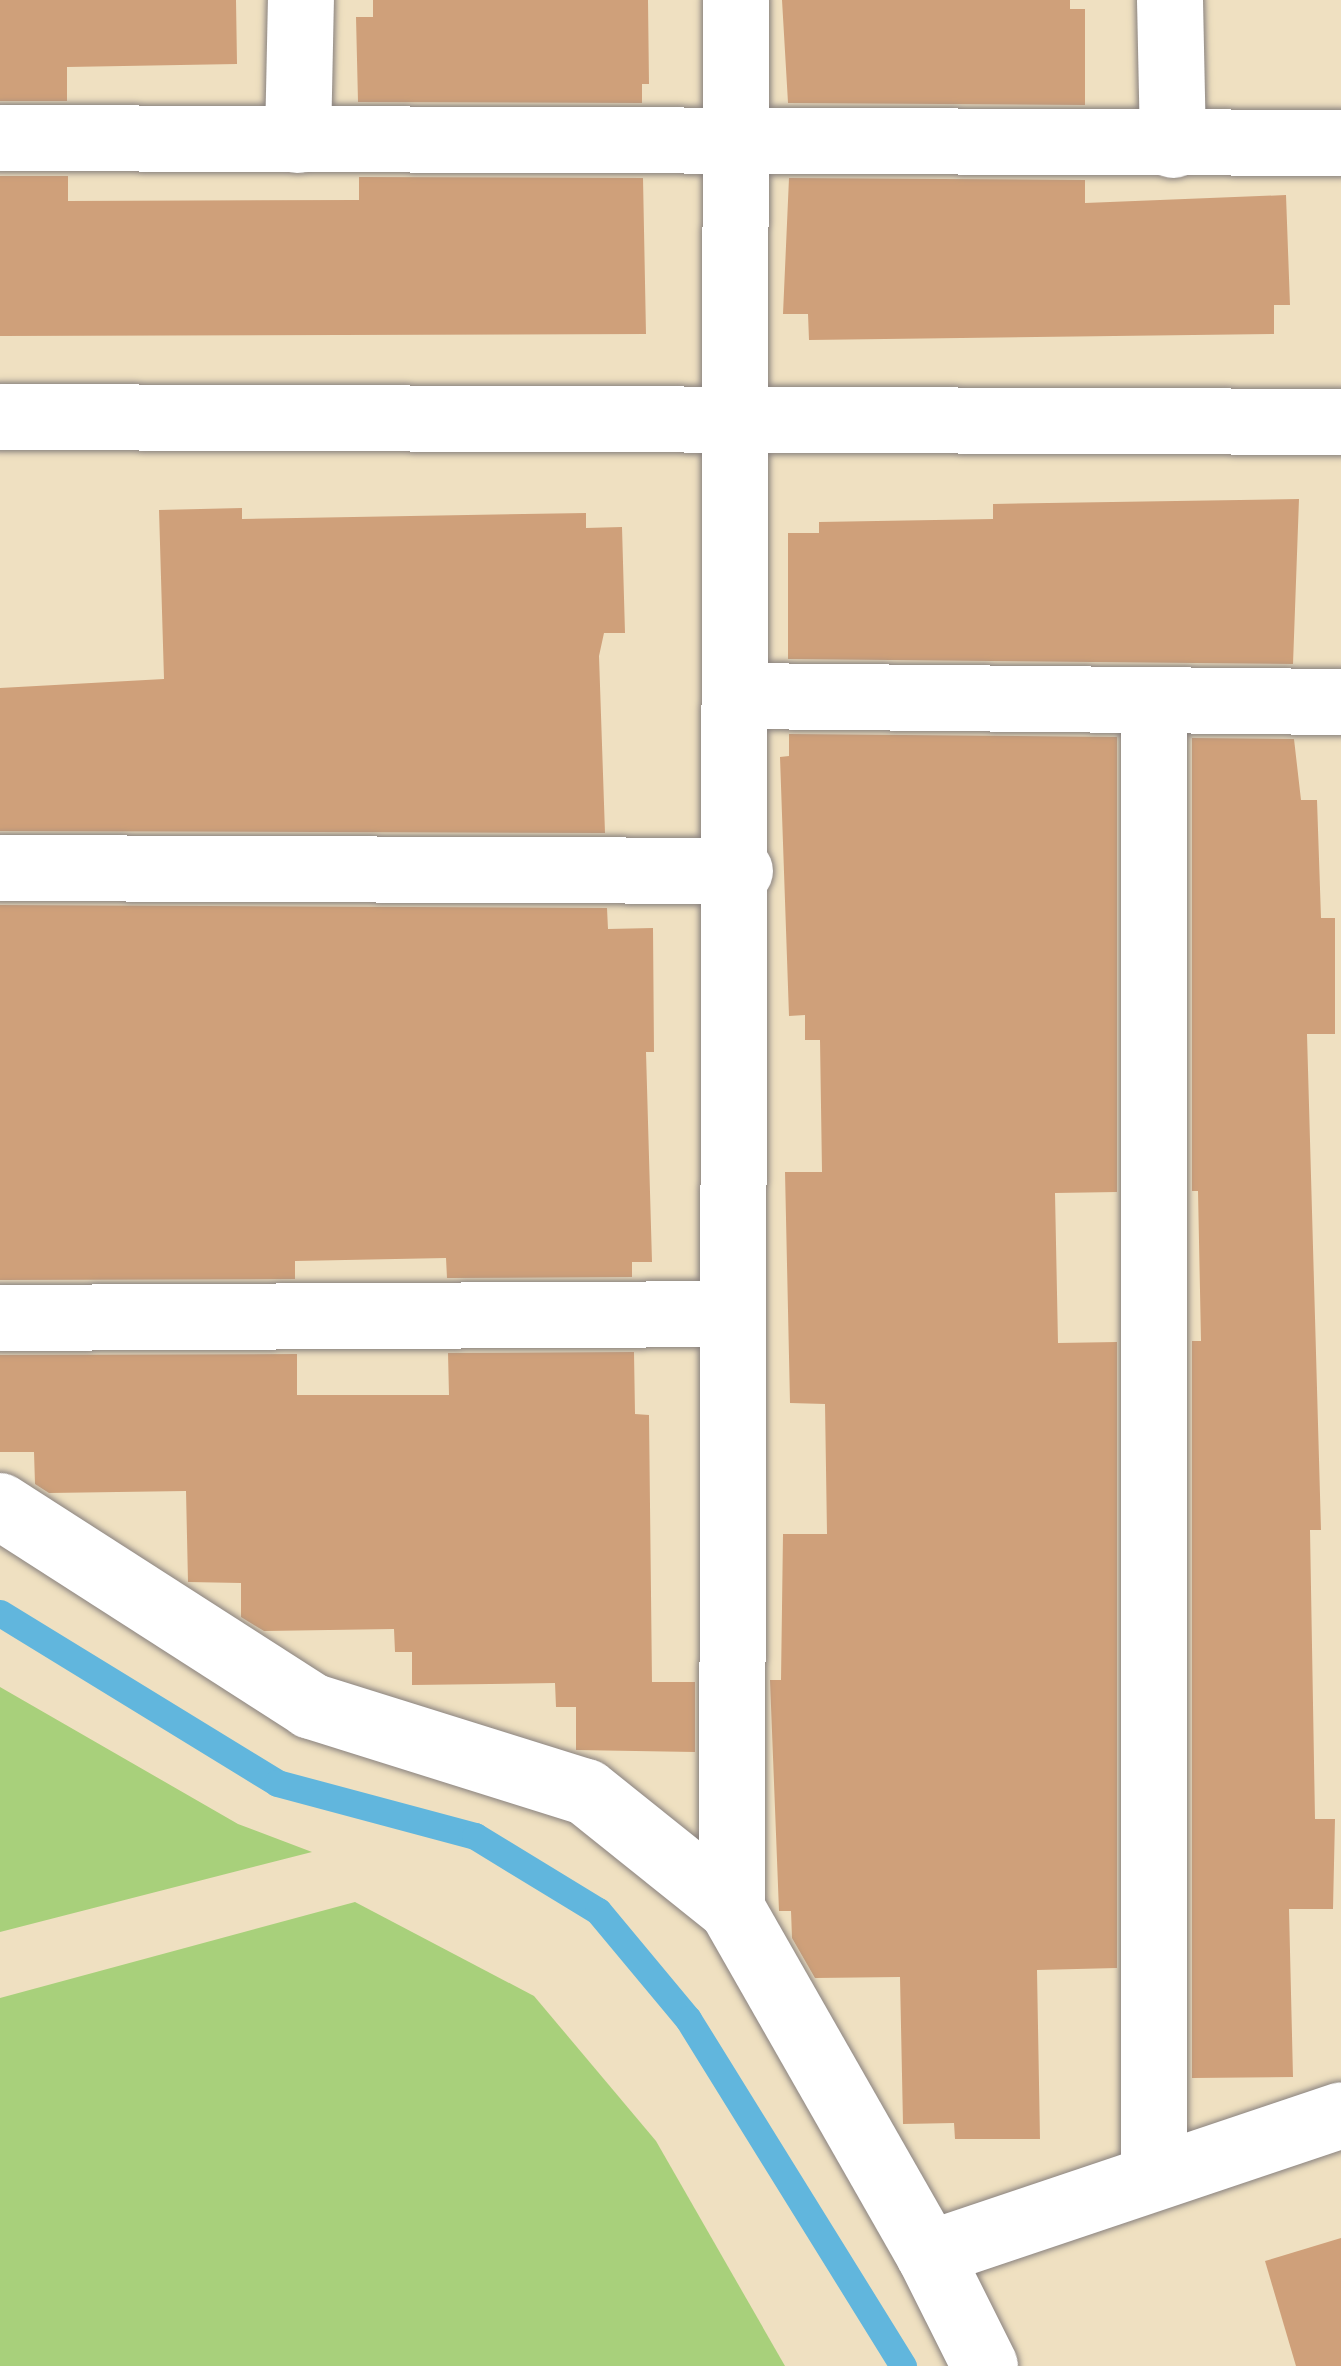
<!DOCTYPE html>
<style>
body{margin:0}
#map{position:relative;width:1341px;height:2366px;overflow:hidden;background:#efe0c1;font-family:Vollkorn,serif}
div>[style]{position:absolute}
.green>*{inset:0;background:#a8d07b}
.stream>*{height:27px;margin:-13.5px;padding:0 13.5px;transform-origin:13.5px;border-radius:13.5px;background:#61b6dd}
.building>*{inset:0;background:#cfa07a}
.roads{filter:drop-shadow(0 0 3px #88817e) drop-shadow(0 0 3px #88817e)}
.minor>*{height:66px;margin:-33px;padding:0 33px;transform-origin:33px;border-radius:33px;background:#fff}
span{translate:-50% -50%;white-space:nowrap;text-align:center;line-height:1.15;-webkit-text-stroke:9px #f7f3e8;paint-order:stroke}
</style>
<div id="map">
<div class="green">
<i style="clip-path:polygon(0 1687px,238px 1824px,312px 1852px,0 1932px)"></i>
<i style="clip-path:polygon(355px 1902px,534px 1996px,656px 2141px,785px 2366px,0 2366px,0 1998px)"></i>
</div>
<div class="stream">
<i style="left:0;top:1613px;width:325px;rotate:31.5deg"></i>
<i style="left:277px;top:1783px;width:205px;rotate:15deg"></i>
<i style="left:475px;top:1836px;width:144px;rotate:31.4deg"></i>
<i style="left:598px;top:1911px;width:141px;rotate:50.2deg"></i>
<i style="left:688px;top:2019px;width:408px;rotate:58.2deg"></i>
</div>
<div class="building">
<i style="clip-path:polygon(0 0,236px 0,237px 64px,67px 67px,67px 101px,0 101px)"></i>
<i style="clip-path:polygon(373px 0,648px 0,649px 84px,642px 84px,642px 103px,358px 102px,356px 17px,373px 17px)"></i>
<i style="clip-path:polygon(782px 0,1070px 0,1070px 9px,1085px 9px,1085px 105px,788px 103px)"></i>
<i style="clip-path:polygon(0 176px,68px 176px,68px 201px,359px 200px,359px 177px,643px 178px,646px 334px,0 336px)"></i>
<i style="clip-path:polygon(789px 178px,1085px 180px,1085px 203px,1286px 195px,1290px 305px,1274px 305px,1274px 334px,809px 340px,808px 314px,783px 314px)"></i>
<i style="clip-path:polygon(1299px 499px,1293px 664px,788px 659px,788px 533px,819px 533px,819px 522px,993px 519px,993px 504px)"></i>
<i style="clip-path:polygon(242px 508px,242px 519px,586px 513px,586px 528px,622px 527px,625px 633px,604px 633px,599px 656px,605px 833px,0 831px,0 688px,164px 679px,159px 510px)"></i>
<i style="clip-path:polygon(789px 734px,1117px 737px,1117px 1192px,1055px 1193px,1058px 1343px,1117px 1342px,1117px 1968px,1037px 1970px,1040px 2139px,955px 2139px,954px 2123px,903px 2124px,900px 1977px,815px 1978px,792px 1938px,791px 1911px,779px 1911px,770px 1680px,781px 1680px,783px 1534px,827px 1534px,825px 1404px,790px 1403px,785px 1172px,822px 1172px,820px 1040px,805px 1040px,805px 1015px,789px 1016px,780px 757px,789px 756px)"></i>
<i style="clip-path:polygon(1192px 738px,1294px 739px,1301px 800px,1317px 800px,1321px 918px,1335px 918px,1335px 1034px,1307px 1034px,1321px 1530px,1310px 1530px,1315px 1819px,1335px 1819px,1333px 1909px,1289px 1909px,1293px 2077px,1192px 2078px,1192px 1341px,1201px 1341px,1198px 1191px,1192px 1191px)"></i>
<i style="clip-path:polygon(0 905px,607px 908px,608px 929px,653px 928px,654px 1052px,646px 1052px,652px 1262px,632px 1262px,632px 1277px,447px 1278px,446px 1258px,295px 1261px,295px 1279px,0 1280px)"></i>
<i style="clip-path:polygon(634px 1352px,635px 1414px,649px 1415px,652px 1682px,695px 1682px,695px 1752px,576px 1750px,576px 1707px,556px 1707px,555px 1683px,412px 1685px,412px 1652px,395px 1652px,394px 1629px,264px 1631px,241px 1617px,241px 1583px,188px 1582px,186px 1491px,49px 1493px,35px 1484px,34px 1452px,0 1452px,0 1355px,297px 1354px,297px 1395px,449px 1395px,448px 1353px)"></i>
<i style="clip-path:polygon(1341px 2238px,1341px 2366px,1296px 2366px,1265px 2261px)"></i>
</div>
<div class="roads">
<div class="minor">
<i style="left:1170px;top:0;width:145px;rotate:88.8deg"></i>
<i style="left:0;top:138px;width:1341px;rotate:0.21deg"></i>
<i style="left:298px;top:140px;width:140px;rotate:-88.8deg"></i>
<i style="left:0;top:417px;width:1341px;rotate:0.21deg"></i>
<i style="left:738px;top:696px;width:603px;rotate:0.57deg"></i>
<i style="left:0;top:868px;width:740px;rotate:0.23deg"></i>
<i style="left:0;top:1318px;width:732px;rotate:-0.31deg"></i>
<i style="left:0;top:1506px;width:370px;rotate:32.7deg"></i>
<i style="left:311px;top:1706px;width:288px;rotate:17.4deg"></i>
<i style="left:586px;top:1792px;width:187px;rotate:38.7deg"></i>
<i style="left:732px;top:1909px;width:397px;rotate:60.3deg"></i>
<i style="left:929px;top:2254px;width:435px;rotate:-18.6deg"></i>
<i style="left:732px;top:1909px;width:1909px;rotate:-89.88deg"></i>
<i style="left:1154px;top:2173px;width:1469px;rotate:-90deg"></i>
<i style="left:929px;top:2254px;width:125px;rotate:63.4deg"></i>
</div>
</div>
</div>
